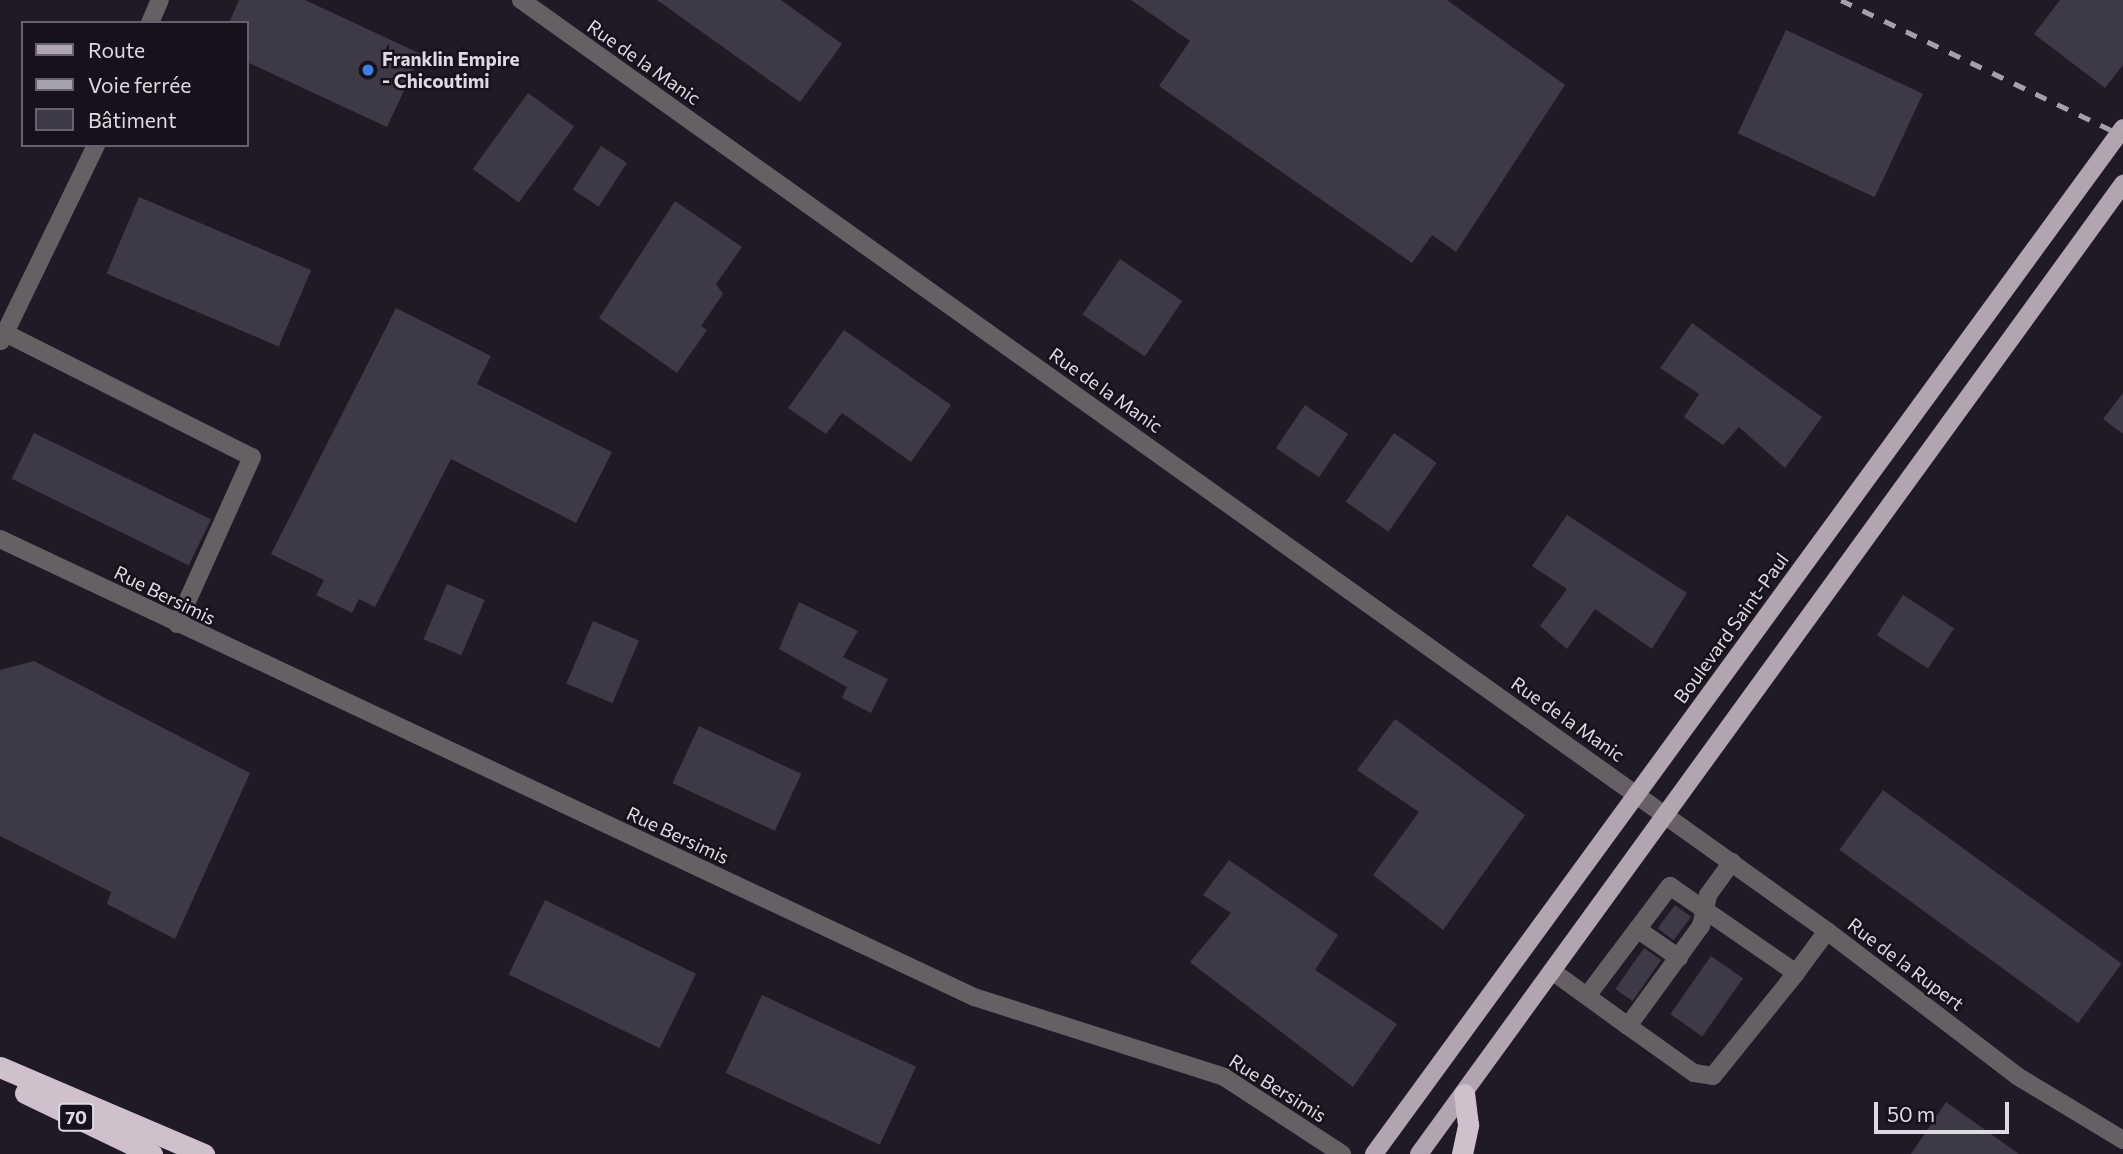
<!DOCTYPE html>
<meta charset="utf-8">
<style>
body{margin:0}
#map{position:relative;width:2123px;height:1154px;overflow:hidden;background:#1f1a26;font-family:Commissioner,sans-serif}
div>[style]{position:absolute}
.building>*{inset:0;background:#3e3946;transform-origin:0 0}
.minor>*{height:18px;margin:-9px;padding:0 9px;transform-origin:9px;border-radius:9px;background:#666065}
.major>*{height:18px;margin:-9px;padding:0 9px;transform-origin:9px;border-radius:9px;background:#b1a5af}
.highway>*{height:21px;margin:-10.5px;padding:0 10.5px;transform-origin:10.5px;border-radius:10.5px;background:#cfc0cc}
.rail>*{height:5px;margin-top:-2.5px;transform-origin:0;background:repeating-linear-gradient(90deg,#a5a1aa 0 12px,transparent 0 24px)}
.dots>*{width:19px;height:19px;translate:-50% -50%;box-sizing:border-box;border:4px solid #16111d;border-radius:50%}
span{translate:-50% -50%;white-space:nowrap;text-align:center;line-height:1.15;-webkit-text-stroke:5px #16111d;paint-order:stroke}
.shield-label span{padding:2px 5px;background:#16111d;border:2px solid;border-radius:5px;-webkit-text-stroke-width:0}
.shield-label{font-size:18px;color:#dddae2;font-weight:700}
.poi-label{font-size:19px;color:#dddae2;font-weight:700}
.left{translate:0 -50%;text-align:left}
.street-label{font-size:19px;color:#dddae2}
.legend{position:absolute;left:21px;top:21px;width:228px;height:126px;box-sizing:border-box;background:#16111d;border:2px solid #66616c;margin:0;padding:9px 12px;list-style:none;font-size:21px;color:#dddae2}
.legend li{display:flex;align-items:center;gap:14px;height:35px}
.legend b{width:35px;border:2px solid #66616c}
.scale{position:absolute;left:1874px;top:1102px;width:135px;height:32px;box-sizing:border-box;border:4px solid #dddae2;border-top:0;padding-left:9px;font-size:21px;line-height:24px;white-space:nowrap;color:#dddae2;-webkit-text-stroke:5px #16111d;paint-order:stroke}
</style>
<div id="map">
<div class="building">
<i style="clip-path:polygon(239px 0,305px 0,421px 54px,387px 127px,247px 62px,247px 23px,229px 23px)"></i>
<i style="clip-path:polygon(657px 0,781px 0,842px 44px,800px 102px)"></i>
<i style="clip-path:polygon(1131px 0,1447px 0,1565px 85px,1456px 252px,1432px 235px,1412px 263px,1159px 86px,1190px 41px)"></i>
<i style="clip-path:polygon(2060px 0,2123px 0,2123px 65px,2105px 88px,2034px 34px)"></i>
<i style="left:1786px;top:30px;width:151px;height:114px;rotate:25deg"></i>
<i style="left:528px;top:93px;width:57px;height:94px;rotate:36deg"></i>
<i style="left:601px;top:146px;width:31px;height:52px;rotate:33deg"></i>
<i style="left:139px;top:197px;width:187px;height:83px;rotate:23deg"></i>
<i style="clip-path:polygon(675px 201px,742px 247px,716px 284px,723px 294px,701px 326px,707px 330px,677px 373px,599px 318px)"></i>
<i style="left:1120px;top:259px;width:75px;height:67px;rotate:34deg"></i>
<i style="clip-path:polygon(396px 308px,491px 356px,477px 384px,612px 452px,576px 523px,451px 459px,375px 607px,359px 599px,352px 613px,316px 595px,324px 580px,271px 554px)"></i>
<i style="clip-path:polygon(1692px 323px,1822px 417px,1785px 468px,1739px 427px,1723px 445px,1684px 417px,1699px 394px,1660px 368px)"></i>
<i style="clip-path:polygon(844px 330px,951px 405px,911px 462px,842px 413px,826px 434px,788px 408px)"></i>
<i style="clip-path:polygon(2123px 393px,2123px 434px,2103px 419px)"></i>
<i style="left:1305px;top:405px;width:52px;height:52px;rotate:34deg"></i>
<i style="left:34px;top:433px;width:197px;height:51px;rotate:26deg"></i>
<i style="left:1394px;top:433px;width:52px;height:84px;rotate:35deg"></i>
<i style="clip-path:polygon(1567px 515px,1687px 593px,1652px 649px,1595px 609px,1567px 649px,1540px 626px,1567px 589px,1532px 566px)"></i>
<i style="left:447px;top:584px;width:41px;height:60px;rotate:23deg"></i>
<i style="left:1903px;top:595px;width:61px;height:48px;rotate:33deg"></i>
<i style="clip-path:polygon(799px 602px,858px 631px,843px 657px,888px 679px,871px 713px,842px 698px,847px 687px,779px 649px)"></i>
<i style="left:593px;top:621px;width:50px;height:68px;rotate:23deg"></i>
<i style="clip-path:polygon(34px 661px,250px 773px,175px 939px,107px 904px,111px 892px,0 836px,0 670px)"></i>
<i style="clip-path:polygon(1395px 719px,1525px 815px,1443px 930px,1373px 875px,1419px 812px,1357px 770px)"></i>
<i style="left:699px;top:726px;width:113px;height:63px;rotate:25deg"></i>
<i style="left:1883px;top:790px;width:295px;height:74px;rotate:36deg"></i>
<i style="clip-path:polygon(1229px 860px,1338px 935px,1315px 970px,1397px 1024px,1353px 1087px,1190px 962px,1231px 913px,1203px 895px)"></i>
<i style="left:545px;top:900px;width:168px;height:83px;rotate:26deg"></i>
<i style="left:1675px;top:905px;width:20px;height:29px;rotate:37deg"></i>
<i style="left:1644px;top:948px;width:21px;height:50px;rotate:35deg"></i>
<i style="left:1711px;top:956px;width:39px;height:71px;rotate:35deg"></i>
<i style="left:762px;top:995px;width:170px;height:86px;rotate:25deg"></i>
<i style="clip-path:polygon(1946px 1102px,2019px 1154px,1911px 1154px)"></i>
</div>
<div class="minor">
<i style="left:521px;top:0;width:1604px;rotate:35.48deg"></i>
<i style="left:1827px;top:931px;width:239px;rotate:37.3deg"></i>
<i style="left:2017px;top:1076px;width:124px;rotate:31.1deg"></i>
<i style="left:150px;top:23px;width:25px;rotate:-67deg"></i>
<i style="left:5px;top:333px;width:276px;rotate:26.7deg"></i>
<i style="left:252px;top:457px;width:183px;rotate:114.2deg"></i>
<i style="left:1px;top:341px;width:218px;rotate:-64.1deg"></i>
<i style="left:0;top:539px;width:1076px;rotate:25.18deg"></i>
<i style="left:974px;top:997px;width:262px;rotate:17.7deg"></i>
<i style="left:1224px;top:1077px;width:141px;rotate:33.1deg"></i>
<i style="left:1637px;top:929px;width:51px;rotate:34.6deg"></i>
<i style="left:1552px;top:971px;width:94px;rotate:35.9deg"></i>
<i style="left:1628px;top:1026px;width:124px;rotate:-53.9deg"></i>
<i style="left:1701px;top:926px;width:32px;rotate:-77deg"></i>
<i style="left:1708px;top:895px;width:41px;rotate:-54deg"></i>
<i style="left:1587px;top:996px;width:138px;rotate:-53deg"></i>
<i style="left:1670px;top:886px;width:153px;rotate:34.6deg"></i>
<i style="left:1796px;top:973px;width:52px;rotate:-53.6deg"></i>
<i style="left:1628px;top:1026px;width:81px;rotate:35.5deg"></i>
<i style="left:1694px;top:1073px;width:19px;rotate:9deg"></i>
<i style="left:1713px;top:1076px;width:132px;rotate:-51.1deg"></i>
</div>
<div class="major">
<i style="left:1374px;top:1154px;width:1270px;rotate:-53.87deg"></i>
<i style="left:1419px;top:1154px;width:1199px;rotate:-54.03deg"></i>
</div>
<div class="highway">
<i style="left:0;top:1067px;width:222px;rotate:23.1deg"></i>
<i style="left:25px;top:1093px;width:141px;rotate:25.7deg"></i>
<i style="left:1462px;top:1154px;width:30px;rotate:-78deg"></i>
<i style="left:1468px;top:1125px;width:31px;rotate:-97deg"></i>
</div>
<div class="rail">
<i style="left:1841px;top:0;width:313px;rotate:25.7deg"></i>
</div>
<div class="dots">
<i style="left:368px;top:70px;background:#3f7fe0"></i>
</div>
<div class="shield-label">
<span style="left:76px;top:1117px">70</span>
</div>
<div class="poi-label">
<span class="left" style="left:382px;top:70px">Franklin Empire<br>- Chicoutimi</span>
</div>
<div class="street-label">
<span style="left:644px;top:62px;rotate:35deg">Rue de la Manic</span>
<span style="left:1106px;top:390px;rotate:35deg">Rue de la Manic</span>
<span style="left:165px;top:595px;rotate:26deg">Rue Bersimis</span>
<span style="left:1731px;top:628px;rotate:-54deg">Boulevard Saint-Paul</span>
<span style="left:1568px;top:719px;rotate:35deg">Rue de la Manic</span>
<span style="left:678px;top:835px;rotate:25deg">Rue Bersimis</span>
<span style="left:1906px;top:964px;rotate:37deg">Rue de la Rupert</span>
<span style="left:1278px;top:1088px;rotate:32deg">Rue Bersimis</span>
</div>
<ul class="legend">
<li><b style="height:9px;background:#b1a5af"></b>Route</li>
<li><b style="height:9px;background:#a5a1aa"></b>Voie ferrée</li>
<li><b style="height:19px;background:#3e3946"></b>Bâtiment</li>
</ul>
<div class="scale">50 m</div>
</div>
